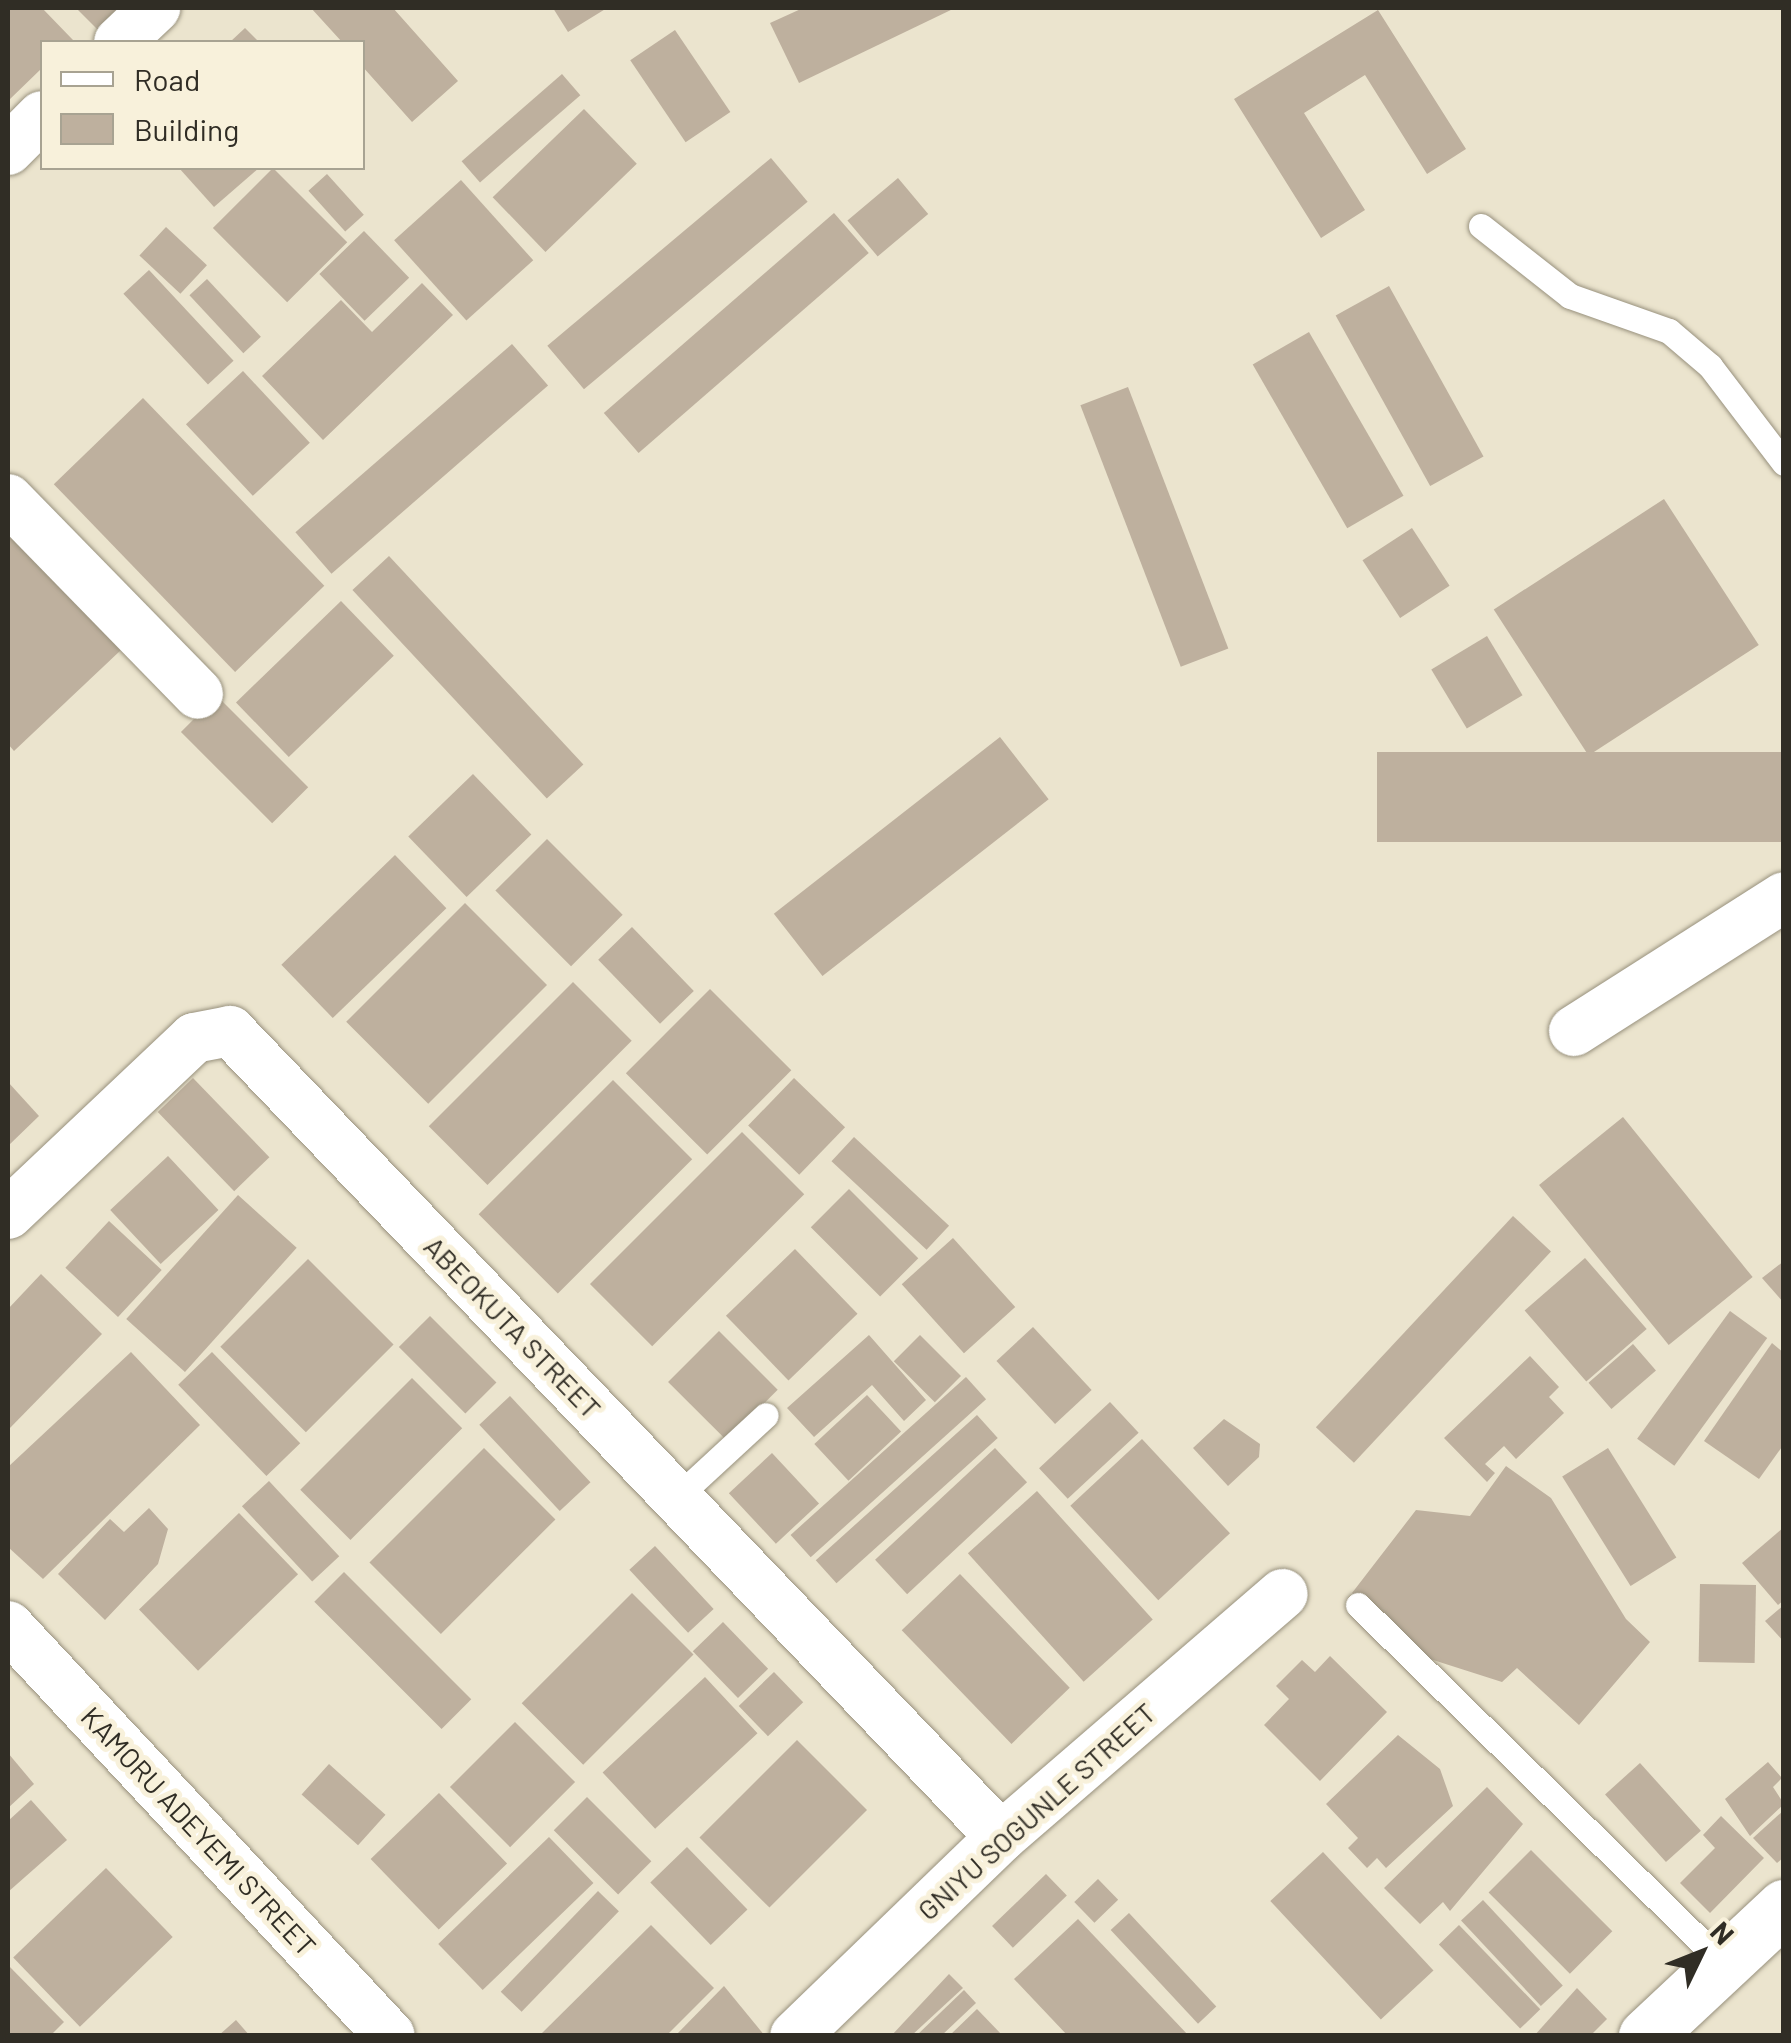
<!DOCTYPE html>
<style>
body{margin:0}
#map{position:relative;width:1791px;height:2043px;overflow:hidden;background:#ebe4ce;font-family:Barlow,sans-serif}
div>[style]{position:absolute}
.building>*{inset:0;background:#beb09e;transform-origin:0 0}
.roads{filter:drop-shadow(0 0 2px #98917d) drop-shadow(0 0 2px #98917d)}
.lane>*{height:25px;margin:-12.5px;padding:0 12.5px;transform-origin:12.5px;border-radius:12.5px;background:#fff}
.street>*{height:50px;margin:-25px;padding:0 25px;transform-origin:25px;border-radius:25px;background:#fff}
.secondary>*{height:55px;margin:-27.5px;padding:0 27.5px;transform-origin:27.5px;border-radius:27.5px;background:#fff}
span{translate:-50% -50%;white-space:nowrap;text-align:center;line-height:1.15;-webkit-text-stroke:10px #f8f1db;paint-order:stroke}
.street-label{font-size:28px;color:#302d25}
.frame{position:absolute;inset:0;border:10px solid #302d25;pointer-events:none}
.legend{position:absolute;left:40px;top:40px;width:325px;height:130px;box-sizing:border-box;background:#f8f1db;border:2px solid #a8a392;margin:0;padding:12px 18px;list-style:none;font-size:30px;color:#302d25}
.legend li{display:flex;align-items:center;gap:20px;height:50px}
.legend b{width:50px;border:2px solid #a8a392}
.north{position:absolute;left:1651px;top:1903px;width:100px;height:100px;-webkit-text-stroke:8px #f8f1db;paint-order:stroke;rotate:47deg;font-size:28px;font-weight:700;line-height:40px;text-align:center;color:#302d25}
.north::after{content:'';display:block;margin:auto;width:35px;height:45px;background:#302d25;clip-path:polygon(50% 0,100% 100%,50% 72%,0 100%)}
</style>
<div id="map">
<div class="building">
<i style="clip-path:polygon(8px 8px,42px 8px,73px 40px,42px 42px,42px 68px,8px 101px)"></i>
<i style="clip-path:polygon(76px 8px,146px 8px,110px 42px)"></i>
<i style="clip-path:polygon(311px 8px,393px 8px,458px 81px,412px 122px,362px 66px,362px 42px,342px 42px)"></i>
<i style="clip-path:polygon(553px 8px,607px 8px,568px 32px)"></i>
<i style="clip-path:polygon(803px 8px,955px 8px,799px 83px,770px 23px)"></i>
<i style="clip-path:polygon(1378px 10px,1466px 149px,1427px 174px,1365px 75px,1304px 113px,1365px 210px,1321px 238px,1234px 99px)"></i>
<i style="clip-path:polygon(245px 28px,259px 42px,230px 42px)"></i>
<i style="left:675px;top:30px;width:99px;height:54px;rotate:56deg"></i>
<i style="left:562px;top:74px;width:28px;height:133px;rotate:49deg"></i>
<i style="left:584px;top:109px;width:76px;height:127px;rotate:46deg"></i>
<i style="left:771px;top:158px;width:57px;height:292px;rotate:50deg"></i>
<i style="clip-path:polygon(179px 168px,259px 168px,214px 207px)"></i>
<i style="left:273px;top:168px;width:105px;height:85px;rotate:45deg"></i>
<i style="left:327px;top:174px;width:55px;height:25px;rotate:48deg"></i>
<i style="left:898px;top:178px;width:47px;height:66px;rotate:50deg"></i>
<i style="left:461px;top:180px;width:108px;height:90px;rotate:48deg"></i>
<i style="left:834px;top:213px;width:53px;height:305px;rotate:49deg"></i>
<i style="left:166px;top:227px;width:56px;height:39px;rotate:43deg"></i>
<i style="left:364px;top:231px;width:65px;height:62px;rotate:46deg"></i>
<i style="left:149px;top:270px;width:124px;height:35px;rotate:47deg"></i>
<i style="left:207px;top:279px;width:79px;height:24px;rotate:47deg"></i>
<i style="clip-path:polygon(422px 283px,453px 315px,323px 440px,262px 376px,341px 300px,372px 332px)"></i>
<i style="left:1389px;top:286px;width:195px;height:61px;rotate:61deg"></i>
<i style="left:1309px;top:332px;width:189px;height:65px;rotate:60deg"></i>
<i style="left:512px;top:344px;width:55px;height:287px;rotate:49deg"></i>
<i style="left:243px;top:371px;width:98px;height:78px;rotate:47deg"></i>
<i style="left:1128px;top:387px;width:280px;height:51px;rotate:69deg"></i>
<i style="left:143px;top:398px;width:261px;height:124px;rotate:46deg"></i>
<i style="left:1664px;top:499px;width:174px;height:203px;rotate:57deg"></i>
<i style="clip-path:polygon(8px 528px,121px 650px,14px 751px,8px 744px)"></i>
<i style="left:1412px;top:528px;width:69px;height:59px;rotate:57deg"></i>
<i style="left:389px;top:556px;width:285px;height:50px;rotate:47deg"></i>
<i style="left:341px;top:601px;width:76px;height:146px;rotate:46deg"></i>
<i style="left:1487px;top:636px;width:69px;height:65px;rotate:59deg"></i>
<i style="left:217px;top:696px;width:129px;height:51px;rotate:45deg"></i>
<i style="left:1000px;top:737px;width:79px;height:287px;rotate:52deg"></i>
<i style="left:1784px;top:752px;width:90px;height:407px;rotate:90deg"></i>
<i style="left:473px;top:774px;width:84px;height:90px;rotate:46deg"></i>
<i style="left:547px;top:839px;width:107px;height:73px;rotate:45deg"></i>
<i style="left:395px;top:855px;width:74px;height:158px;rotate:46deg"></i>
<i style="left:465px;top:903px;width:116px;height:168px;rotate:45deg"></i>
<i style="left:632px;top:927px;width:89px;height:47px;rotate:46deg"></i>
<i style="left:573px;top:982px;width:83px;height:204px;rotate:45deg"></i>
<i style="left:710px;top:989px;width:115px;height:119px;rotate:45deg"></i>
<i style="left:193px;top:1078px;width:110px;height:49px;rotate:46deg"></i>
<i style="left:794px;top:1078px;width:71px;height:66px;rotate:44deg"></i>
<i style="left:613px;top:1080px;width:112px;height:190px;rotate:45deg"></i>
<i style="clip-path:polygon(8px 1082px,39px 1116px,8px 1146px)"></i>
<i style="left:1623px;top:1117px;width:206px;height:108px;rotate:51deg"></i>
<i style="left:742px;top:1132px;width:88px;height:215px;rotate:45deg"></i>
<i style="left:854px;top:1137px;width:130px;height:33px;rotate:43deg"></i>
<i style="left:168px;top:1156px;width:74px;height:79px;rotate:47deg"></i>
<i style="left:849px;top:1189px;width:98px;height:54px;rotate:45deg"></i>
<i style="left:238px;top:1195px;width:79px;height:167px;rotate:42deg"></i>
<i style="left:1513px;top:1216px;width:52px;height:289px;rotate:43deg"></i>
<i style="left:109px;top:1221px;width:72px;height:64px;rotate:43deg"></i>
<i style="left:953px;top:1238px;width:93px;height:69px;rotate:48deg"></i>
<i style="left:795px;top:1249px;width:90px;height:96px;rotate:46deg"></i>
<i style="left:1585px;top:1258px;width:94px;height:80px;rotate:49deg"></i>
<i style="left:308px;top:1259px;width:121px;height:124px;rotate:45deg"></i>
<i style="clip-path:polygon(1784px 1261px,1784px 1303px,1762px 1278px)"></i>
<i style="clip-path:polygon(41px 1274px,102px 1334px,8px 1430px,8px 1309px)"></i>
<i style="left:1730px;top:1311px;width:46px;height:158px;rotate:36deg"></i>
<i style="left:430px;top:1316px;width:94px;height:44px;rotate:45deg"></i>
<i style="left:1033px;top:1327px;width:86px;height:50px;rotate:47deg"></i>
<i style="left:719px;top:1331px;width:83px;height:72px;rotate:45deg"></i>
<i style="clip-path:polygon(869px 1335px,926px 1400px,904px 1421px,872px 1385px,814px 1437px,787px 1408px)"></i>
<i style="left:920px;top:1335px;width:58px;height:37px;rotate:45deg"></i>
<i style="clip-path:polygon(1772px 1343px,1784px 1353px,1784px 1444px,1759px 1479px,1704px 1441px)"></i>
<i style="left:1633px;top:1344px;width:35px;height:59px;rotate:49deg"></i>
<i style="clip-path:polygon(131px 1352px,200px 1425px,43px 1579px,8px 1547px,8px 1467px)"></i>
<i style="left:212px;top:1352px;width:127px;height:47px;rotate:46deg"></i>
<i style="clip-path:polygon(1530px 1356px,1559px 1387px,1549px 1397px,1564px 1413px,1516px 1459px,1504px 1446px,1485px 1464px,1495px 1473px,1487px 1482px,1444px 1438px)"></i>
<i style="left:966px;top:1377px;width:30px;height:236px;rotate:48deg"></i>
<i style="left:412px;top:1378px;width:71px;height:158px;rotate:45deg"></i>
<i style="left:867px;top:1395px;width:50px;height:72px;rotate:47deg"></i>
<i style="left:510px;top:1396px;width:118px;height:42px;rotate:47deg"></i>
<i style="left:1110px;top:1402px;width:42px;height:97px;rotate:47deg"></i>
<i style="left:977px;top:1415px;width:31px;height:217px;rotate:48deg"></i>
<i style="clip-path:polygon(1224px 1419px,1260px 1444px,1259px 1457px,1228px 1486px,1193px 1448px)"></i>
<i style="left:1142px;top:1439px;width:129px;height:98px;rotate:47deg"></i>
<i style="left:484px;top:1448px;width:101px;height:162px;rotate:45deg"></i>
<i style="left:995px;top:1448px;width:47px;height:164px;rotate:47deg"></i>
<i style="left:1608px;top:1448px;width:129px;height:54px;rotate:58deg"></i>
<i style="left:772px;top:1453px;width:69px;height:59px;rotate:47deg"></i>
<i style="clip-path:polygon(1506px 1466px,1551px 1498px,1626px 1619px,1650px 1642px,1579px 1725px,1517px 1668px,1502px 1682px,1430px 1659px,1352px 1593px,1416px 1510px,1470px 1516px)"></i>
<i style="left:269px;top:1481px;width:103px;height:37px;rotate:47deg"></i>
<i style="left:1037px;top:1491px;width:173px;height:93px;rotate:48deg"></i>
<i style="clip-path:polygon(149px 1508px,168px 1529px,158px 1564px,105px 1620px,58px 1574px,110px 1519px,124px 1532px)"></i>
<i style="left:239px;top:1513px;width:85px;height:139px;rotate:46deg"></i>
<i style="clip-path:polygon(1784px 1527px,1784px 1600px,1778px 1605px,1742px 1563px)"></i>
<i style="left:655px;top:1546px;width:86px;height:35px;rotate:47deg"></i>
<i style="left:344px;top:1572px;width:180px;height:42px;rotate:45deg"></i>
<i style="left:960px;top:1574px;width:158px;height:81px;rotate:46deg"></i>
<i style="left:1700px;top:1584px;width:56px;height:78px;rotate:1deg"></i>
<i style="left:632px;top:1593px;width:87px;height:156px;rotate:45deg"></i>
<i style="clip-path:polygon(1784px 1605px,1784px 1642px,1765px 1621px)"></i>
<i style="left:723px;top:1622px;width:65px;height:42px;rotate:46deg"></i>
<i style="clip-path:polygon(1330px 1656px,1387px 1712px,1320px 1781px,1264px 1725px,1289px 1699px,1276px 1686px,1302px 1660px,1315px 1672px)"></i>
<i style="left:774px;top:1672px;width:42px;height:49px;rotate:46deg"></i>
<i style="left:705px;top:1677px;width:77px;height:140px;rotate:47deg"></i>
<i style="left:515px;top:1722px;width:85px;height:92px;rotate:45deg"></i>
<i style="clip-path:polygon(1398px 1735px,1440px 1769px,1453px 1806px,1386px 1868px,1377px 1858px,1367px 1868px,1348px 1848px,1358px 1838px,1326px 1804px)"></i>
<i style="left:797px;top:1740px;width:99px;height:138px;rotate:45deg"></i>
<i style="clip-path:polygon(8px 1753px,34px 1784px,8px 1808px)"></i>
<i style="clip-path:polygon(1768px 1762px,1782px 1778px,1773px 1787px,1784px 1804px,1750px 1836px,1725px 1799px)"></i>
<i style="left:1640px;top:1763px;width:91px;height:47px;rotate:48deg"></i>
<i style="left:329px;top:1764px;width:76px;height:41px;rotate:42deg"></i>
<i style="clip-path:polygon(1487px 1787px,1523px 1824px,1450px 1911px,1443px 1902px,1420px 1924px,1384px 1888px)"></i>
<i style="left:439px;top:1793px;width:98px;height:95px;rotate:46deg"></i>
<i style="left:587px;top:1797px;width:91px;height:47px;rotate:45deg"></i>
<i style="clip-path:polygon(31px 1800px,67px 1840px,8px 1892px,8px 1821px)"></i>
<i style="clip-path:polygon(1784px 1810px,1784px 1857px,1777px 1863px,1753px 1838px)"></i>
<i style="clip-path:polygon(1721px 1816px,1764px 1858px,1710px 1913px,1680px 1883px,1715px 1848px,1703px 1835px)"></i>
<i style="left:549px;top:1837px;width:64px;height:154px;rotate:46deg"></i>
<i style="left:687px;top:1847px;width:87px;height:51px;rotate:46deg"></i>
<i style="left:1531px;top:1850px;width:115px;height:60px;rotate:45deg"></i>
<i style="left:1323px;top:1852px;width:162px;height:72px;rotate:47deg"></i>
<i style="left:106px;top:1868px;width:96px;height:129px;rotate:46deg"></i>
<i style="left:1046px;top:1874px;width:30px;height:75px;rotate:46deg"></i>
<i style="left:1098px;top:1879px;width:29px;height:33px;rotate:46deg"></i>
<i style="left:598px;top:1891px;width:29px;height:140px;rotate:44deg"></i>
<i style="left:1483px;top:1900px;width:117px;height:30px;rotate:47deg"></i>
<i style="left:1129px;top:1913px;width:128px;height:25px;rotate:47deg"></i>
<i style="clip-path:polygon(1078px 1919px,1189px 2036px,1068px 2036px,1014px 1979px)"></i>
<i style="clip-path:polygon(651px 1925px,714px 1988px,666px 2036px,539px 2036px)"></i>
<i style="left:1459px;top:1925px;width:117px;height:28px;rotate:46deg"></i>
<i style="clip-path:polygon(8px 1965px,64px 2022px,50px 2036px,8px 2036px)"></i>
<i style="clip-path:polygon(949px 1974px,963px 1988px,911px 2036px,891px 2036px)"></i>
<i style="clip-path:polygon(724px 1986px,765px 2036px,675px 2036px)"></i>
<i style="clip-path:polygon(1577px 1988px,1607px 2019px,1590px 2036px,1534px 2036px)"></i>
<i style="clip-path:polygon(964px 1990px,976px 2003px,941px 2036px,916px 2036px)"></i>
<i style="clip-path:polygon(977px 2009px,1003px 2036px,949px 2036px)"></i>
<i style="clip-path:polygon(236px 2020px,250px 2036px,218px 2036px)"></i>
</div>
<div class="roads">
<div class="lane">
<i style="left:1481px;top:226px;width:113px;rotate:38.2deg"></i>
<i style="left:1570px;top:296px;width:105px;rotate:19.5deg"></i>
<i style="left:1669px;top:331px;width:54px;rotate:40.5deg"></i>
<i style="left:1710px;top:366px;width:122px;rotate:52.7deg"></i>
<i style="left:676px;top:1498px;width:122px;rotate:-42.7deg"></i>
<i style="left:1358px;top:1605px;width:511px;rotate:44.45deg"></i>
</div>
<div class="street">
<i style="left:119px;top:42px;width:50px;rotate:-43.4deg"></i>
<i style="left:8px;top:150px;width:48px;rotate:-45deg"></i>
<i style="left:8px;top:499px;width:272px;rotate:45.7deg"></i>
<i style="left:1574px;top:1031px;width:249px;rotate:-32.5deg"></i>
<i style="left:8px;top:1214px;width:256px;rotate:-43.4deg"></i>
<i style="left:194px;top:1038px;width:37px;rotate:-11deg"></i>
<i style="left:230px;top:1031px;width:1115px;rotate:46.27deg"></i>
<i style="left:8px;top:1626px;width:560px;rotate:47.02deg"></i>
<i style="left:795px;top:2036px;width:286px;rotate:-44deg"></i>
<i style="left:1001px;top:1837px;width:372px;rotate:-40.8deg"></i>
</div>
<div class="secondary">
<i style="left:1646px;top:2036px;width:189px;rotate:-43.1deg"></i>
</div>
</div>
<div class="street-label">
<span style="left:513px;top:1327px;rotate:46deg">ABEOKUTA STREET</span>
<span style="left:1036px;top:1811px;rotate:-42deg">GNIYU SOGUNLE STREET</span>
<span style="left:199px;top:1831px;rotate:47deg">KAMORU ADEYEMI STREET</span>
</div>
<div class="frame"></div>
<ul class="legend">
<li><b style="height:12px;background:#fff"></b>Road</li>
<li><b style="height:28px;background:#beb09e"></b>Building</li>
</ul>
<div class="north">N</div>
</div>
